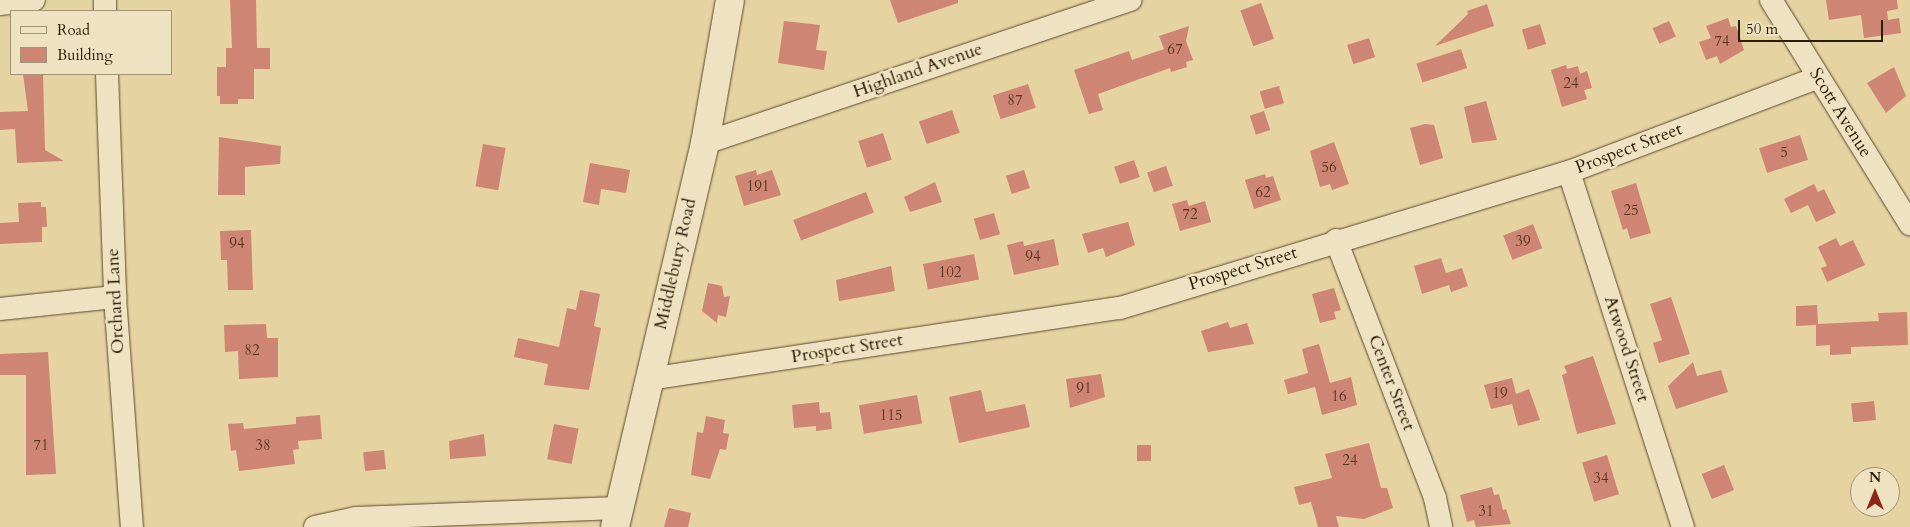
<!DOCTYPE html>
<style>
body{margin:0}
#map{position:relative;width:1910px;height:527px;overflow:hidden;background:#e6d3a2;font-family:Cardo,serif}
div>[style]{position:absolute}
.building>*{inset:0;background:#cf8573;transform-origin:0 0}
.roads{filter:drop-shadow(0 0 1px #5a4a2d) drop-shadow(0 0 1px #5a4a2d)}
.street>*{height:22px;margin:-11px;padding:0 11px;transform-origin:11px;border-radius:11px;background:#efe2c3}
.secondary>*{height:28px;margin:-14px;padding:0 14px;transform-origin:14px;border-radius:14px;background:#efe2c3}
span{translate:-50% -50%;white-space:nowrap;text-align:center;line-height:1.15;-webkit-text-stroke:5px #efe2c3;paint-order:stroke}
.number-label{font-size:15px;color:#543621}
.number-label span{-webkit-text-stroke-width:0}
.street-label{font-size:18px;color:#2b1c06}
.legend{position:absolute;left:10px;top:10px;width:162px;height:65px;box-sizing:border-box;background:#efe2c3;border:1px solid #a19377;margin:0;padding:6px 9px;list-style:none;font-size:15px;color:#2b1c06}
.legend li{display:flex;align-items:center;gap:10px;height:25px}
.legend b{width:25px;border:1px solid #a19377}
.north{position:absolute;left:1850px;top:467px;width:50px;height:50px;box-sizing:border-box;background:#efe2c3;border:1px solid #a19377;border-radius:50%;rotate:0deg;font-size:14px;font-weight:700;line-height:20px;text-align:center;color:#2b1c06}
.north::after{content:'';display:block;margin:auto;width:18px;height:22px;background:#8f2418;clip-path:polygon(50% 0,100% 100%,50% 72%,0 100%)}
.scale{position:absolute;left:1738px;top:20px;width:145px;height:22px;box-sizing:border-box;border:2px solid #2b1c06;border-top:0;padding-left:6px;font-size:15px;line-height:18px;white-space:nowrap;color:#2b1c06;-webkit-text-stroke:4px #efe2c3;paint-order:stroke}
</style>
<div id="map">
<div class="building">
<i style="clip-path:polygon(230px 0,256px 0,257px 48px,270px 48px,270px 69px,254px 69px,254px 99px,238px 99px,238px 104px,220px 104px,220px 96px,217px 96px,217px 67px,226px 67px,226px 48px,232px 48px)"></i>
<i style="clip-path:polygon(890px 0,958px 0,958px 3px,898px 23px)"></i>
<i style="clip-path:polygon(1826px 0,1897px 0,1898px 9px,1887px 11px,1888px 20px,1899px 18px,1901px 33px,1864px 38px,1861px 15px,1829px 20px)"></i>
<i style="left:1261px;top:3px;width:38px;height:22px;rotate:70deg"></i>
<i style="clip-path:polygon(1487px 4px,1494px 26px,1435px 46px,1468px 14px,1467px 11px)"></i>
<i style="clip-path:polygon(1728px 18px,1731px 27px,1736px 26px,1744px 50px,1720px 64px,1717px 56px,1706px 60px,1699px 42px,1711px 38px,1706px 26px)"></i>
<i style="clip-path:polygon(784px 21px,820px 25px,816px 50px,827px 51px,824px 70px,778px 63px)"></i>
<i style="left:1669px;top:21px;width:17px;height:18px;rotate:66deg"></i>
<i style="left:1540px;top:24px;width:21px;height:19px;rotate:73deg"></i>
<i style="clip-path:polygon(1189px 26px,1186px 41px,1193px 60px,1186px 62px,1187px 67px,1171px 72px,1170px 68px,1098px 94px,1103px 110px,1089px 114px,1074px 70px,1129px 51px,1132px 60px,1164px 49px,1159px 36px)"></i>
<i style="left:1369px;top:38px;width:20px;height:23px;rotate:72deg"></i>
<i style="left:1461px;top:49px;width:20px;height:47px;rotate:72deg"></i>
<i style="clip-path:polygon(1566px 65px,1567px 69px,1578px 66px,1580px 74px,1587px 71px,1592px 88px,1584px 90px,1587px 99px,1562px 107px,1551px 70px)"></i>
<i style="clip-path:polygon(1894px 67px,1906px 96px,1886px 113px,1867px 83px)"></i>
<i style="clip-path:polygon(23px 74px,43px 74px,45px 150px,64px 161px,17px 163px,15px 129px,0 130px,0 112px,28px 111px)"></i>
<i style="left:1028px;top:84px;width:25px;height:37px;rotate:72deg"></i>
<i style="left:1279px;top:86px;width:18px;height:20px;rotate:74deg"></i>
<i style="clip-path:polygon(1486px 101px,1497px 140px,1472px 143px,1464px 107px)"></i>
<i style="left:952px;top:110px;width:24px;height:35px;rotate:71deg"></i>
<i style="left:1264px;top:111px;width:20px;height:15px;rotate:72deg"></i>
<i style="clip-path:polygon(1425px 124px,1434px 125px,1443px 158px,1420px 165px,1410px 128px)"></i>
<i style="left:883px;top:133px;width:28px;height:26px;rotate:72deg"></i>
<i style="left:1800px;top:135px;width:26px;height:43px;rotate:72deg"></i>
<i style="clip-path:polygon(219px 137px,281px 146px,280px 164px,245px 167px,245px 195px,218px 195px)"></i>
<i style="clip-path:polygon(1334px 142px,1349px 184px,1332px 190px,1330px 184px,1320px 187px,1310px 151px)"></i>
<i style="left:483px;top:144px;width:23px;height:43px;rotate:10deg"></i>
<i style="left:1134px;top:160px;width:18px;height:21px;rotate:71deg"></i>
<i style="clip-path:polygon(590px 163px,630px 170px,626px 193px,601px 189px,599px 205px,583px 202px)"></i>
<i style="left:1166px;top:166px;width:21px;height:20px;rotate:71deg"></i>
<i style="clip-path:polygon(756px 170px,757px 175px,772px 170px,781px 195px,744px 206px,735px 176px)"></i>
<i style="left:1024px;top:170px;width:19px;height:19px;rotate:72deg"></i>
<i style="clip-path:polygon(1265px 174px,1266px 178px,1273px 176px,1281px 200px,1254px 209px,1245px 180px)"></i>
<i style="clip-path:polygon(935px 182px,942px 202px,910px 212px,904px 197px)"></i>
<i style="clip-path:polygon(1636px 183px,1651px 233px,1630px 239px,1627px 228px,1623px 230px,1611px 191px)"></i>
<i style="clip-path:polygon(1814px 184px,1818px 192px,1824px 189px,1836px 213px,1816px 222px,1808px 205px,1791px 213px,1784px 199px)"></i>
<i style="left:866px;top:192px;width:22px;height:78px;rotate:69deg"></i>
<i style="clip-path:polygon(1187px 200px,1189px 206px,1205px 201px,1211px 222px,1180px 231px,1172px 204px)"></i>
<i style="clip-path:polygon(41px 202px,41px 207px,46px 207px,47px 227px,42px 227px,42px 242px,0 244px,0 223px,19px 222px,18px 203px)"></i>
<i style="left:994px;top:213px;width:22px;height:21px;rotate:74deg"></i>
<i style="clip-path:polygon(1128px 222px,1135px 245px,1106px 257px,1103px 248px,1088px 253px,1082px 234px)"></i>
<i style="left:1533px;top:224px;width:26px;height:32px;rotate:69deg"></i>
<i style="clip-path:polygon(251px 230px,253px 290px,228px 290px,227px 260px,221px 260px,220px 231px)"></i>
<i style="clip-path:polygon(1836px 238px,1840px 246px,1853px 240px,1865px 265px,1827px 282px,1821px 268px,1827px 266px,1818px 247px)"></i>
<i style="clip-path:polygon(1054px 239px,1059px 265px,1014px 275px,1007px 245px,1023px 241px,1024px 246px)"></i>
<i style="left:974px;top:254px;width:26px;height:52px;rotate:79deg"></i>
<i style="clip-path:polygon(1441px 258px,1446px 273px,1462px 268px,1468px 286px,1451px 292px,1449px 285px,1422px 294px,1414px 266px)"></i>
<i style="clip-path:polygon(891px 266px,895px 291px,839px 301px,836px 280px)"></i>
<i style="clip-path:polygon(708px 283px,722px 286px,724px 297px,730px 296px,726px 317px,718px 315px,717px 323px,702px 311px)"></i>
<i style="clip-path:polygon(1334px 288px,1341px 310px,1334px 312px,1336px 319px,1320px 323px,1312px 294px)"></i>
<i style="clip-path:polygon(580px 290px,600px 294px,594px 326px,601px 328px,589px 390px,544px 385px,548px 364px,514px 357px,518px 338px,559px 347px,567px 308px,576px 310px)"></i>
<i style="clip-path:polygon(1671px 297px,1690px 354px,1659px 363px,1653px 343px,1662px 340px,1650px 304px)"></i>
<i style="clip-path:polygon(1817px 305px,1818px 324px,1879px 321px,1878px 313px,1907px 312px,1908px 345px,1851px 347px,1851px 354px,1830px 355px,1830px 345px,1816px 346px,1816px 325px,1796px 326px,1796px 306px)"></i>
<i style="clip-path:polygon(1228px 322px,1230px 328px,1247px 323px,1254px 344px,1208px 352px,1201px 331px)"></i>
<i style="clip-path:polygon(266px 324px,267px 338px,278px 338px,278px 377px,239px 379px,238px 351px,225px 352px,224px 325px)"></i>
<i style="clip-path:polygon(1319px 344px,1330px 383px,1351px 377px,1357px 405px,1322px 415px,1315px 387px,1288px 394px,1284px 380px,1308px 373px,1302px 349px)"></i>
<i style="clip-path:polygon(48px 352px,56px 474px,26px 475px,26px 375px,0 375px,0 354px)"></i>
<i style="clip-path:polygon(1593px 356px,1616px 424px,1577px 434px,1562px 375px,1567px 373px,1564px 366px)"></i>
<i style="clip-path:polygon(1693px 362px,1697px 376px,1721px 370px,1728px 392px,1676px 409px,1668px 386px)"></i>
<i style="clip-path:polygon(1101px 374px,1105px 397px,1070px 408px,1066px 379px)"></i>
<i style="clip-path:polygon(1512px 378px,1516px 394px,1529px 389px,1540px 420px,1518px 426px,1512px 404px,1491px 409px,1484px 385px)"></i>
<i style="clip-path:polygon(981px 390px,986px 412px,1025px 404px,1030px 427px,959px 443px,949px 397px)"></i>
<i style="left:917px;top:395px;width:29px;height:59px;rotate:80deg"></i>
<i style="left:1874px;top:401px;width:19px;height:23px;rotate:84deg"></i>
<i style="clip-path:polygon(819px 402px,820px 413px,830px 412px,832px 429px,816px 431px,816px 426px,794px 428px,792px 405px)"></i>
<i style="clip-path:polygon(320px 415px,322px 439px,298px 441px,299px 449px,293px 450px,295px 464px,239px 471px,236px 450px,231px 451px,228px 424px,243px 423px,244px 429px,296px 424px,296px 417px)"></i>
<i style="clip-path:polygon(706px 416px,725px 420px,723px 433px,729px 434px,726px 450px,720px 449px,710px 479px,691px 475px,697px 432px,703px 433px)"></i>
<i style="left:554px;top:424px;width:25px;height:36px;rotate:11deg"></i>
<i style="clip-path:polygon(484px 434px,486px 456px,450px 459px,449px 441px)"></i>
<i style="clip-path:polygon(1369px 443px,1381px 488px,1387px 488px,1393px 508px,1364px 519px,1336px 516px,1339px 527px,1318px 527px,1311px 502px,1299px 505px,1294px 487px,1332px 478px,1325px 454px)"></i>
<i style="left:1137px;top:445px;width:14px;height:16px"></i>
<i style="left:384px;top:450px;width:19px;height:21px;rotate:84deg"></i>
<i style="left:1607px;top:455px;width:41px;height:26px;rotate:73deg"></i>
<i style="left:1724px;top:465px;width:27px;height:24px;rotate:68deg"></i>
<i style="clip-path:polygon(1492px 487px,1494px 495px,1499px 494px,1503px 510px,1506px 509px,1511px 524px,1476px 527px,1474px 520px,1467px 522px,1460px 495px)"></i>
<i style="clip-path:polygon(669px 508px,691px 513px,688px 527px,664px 527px)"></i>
</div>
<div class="roads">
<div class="street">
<i style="left:105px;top:0;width:11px;rotate:90deg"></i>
<i style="left:1771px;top:0;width:264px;rotate:58.2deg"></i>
<i style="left:0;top:4px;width:34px;rotate:-7deg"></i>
<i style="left:107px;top:74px;width:223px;rotate:87.9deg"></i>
<i style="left:115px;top:297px;width:231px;rotate:85.8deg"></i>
<i style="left:705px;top:143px;width:449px;rotate:-18.6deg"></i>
<i style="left:1569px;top:172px;width:373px;rotate:72.2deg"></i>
<i style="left:1336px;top:240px;width:276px;rotate:69deg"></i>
<i style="left:1435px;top:498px;width:30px;rotate:78deg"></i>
<i style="left:0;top:309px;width:116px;rotate:-6deg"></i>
<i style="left:649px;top:379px;width:476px;rotate:-8.6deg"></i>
<i style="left:1120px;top:308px;width:469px;rotate:-16.9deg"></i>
<i style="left:1569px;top:172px;width:265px;rotate:-20.8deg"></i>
<i style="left:315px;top:527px;width:42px;rotate:-12.4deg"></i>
<i style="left:356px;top:518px;width:262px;rotate:-2.2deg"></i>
</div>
<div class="secondary">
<i style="left:615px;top:527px;width:394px;rotate:-76.8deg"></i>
<i style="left:705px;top:143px;width:145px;rotate:-80.1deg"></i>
</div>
</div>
<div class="number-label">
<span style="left:1722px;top:42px">74</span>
<span style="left:1175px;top:50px">67</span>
<span style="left:1571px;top:84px">24</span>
<span style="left:1015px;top:101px">87</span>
<span style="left:1784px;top:153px">5</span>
<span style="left:1329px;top:168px">56</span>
<span style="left:758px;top:187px">191</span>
<span style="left:1263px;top:193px">62</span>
<span style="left:1631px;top:211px">25</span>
<span style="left:1190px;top:215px">72</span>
<span style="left:1523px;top:242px">39</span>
<span style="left:237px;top:244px">94</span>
<span style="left:1033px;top:257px">94</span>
<span style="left:950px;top:273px">102</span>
<span style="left:252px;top:351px">82</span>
<span style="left:1084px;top:389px">91</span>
<span style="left:1500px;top:394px">19</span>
<span style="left:1339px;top:397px">16</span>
<span style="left:891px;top:416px">115</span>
<span style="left:41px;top:446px">71</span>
<span style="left:263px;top:446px">38</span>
<span style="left:1350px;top:461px">24</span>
<span style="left:1601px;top:479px">34</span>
<span style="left:1486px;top:512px">31</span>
</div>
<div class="street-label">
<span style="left:918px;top:71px;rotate:-19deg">Highland Avenue</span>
<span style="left:1840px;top:113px;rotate:58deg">Scott Avenue</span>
<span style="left:1629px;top:149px;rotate:-21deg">Prospect Street</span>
<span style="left:676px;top:264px;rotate:-77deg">Middlebury Road</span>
<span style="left:1243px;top:269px;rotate:-17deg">Prospect Street</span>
<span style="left:116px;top:301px;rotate:-93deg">Orchard Lane</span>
<span style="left:847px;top:349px;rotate:-9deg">Prospect Street</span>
<span style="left:1626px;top:349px;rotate:72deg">Atwood Street</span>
<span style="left:1391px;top:383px;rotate:69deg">Center Street</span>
</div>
<ul class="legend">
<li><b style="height:6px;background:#efe2c3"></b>Road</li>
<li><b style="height:14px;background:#cf8573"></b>Building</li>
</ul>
<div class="north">N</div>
<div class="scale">50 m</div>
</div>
